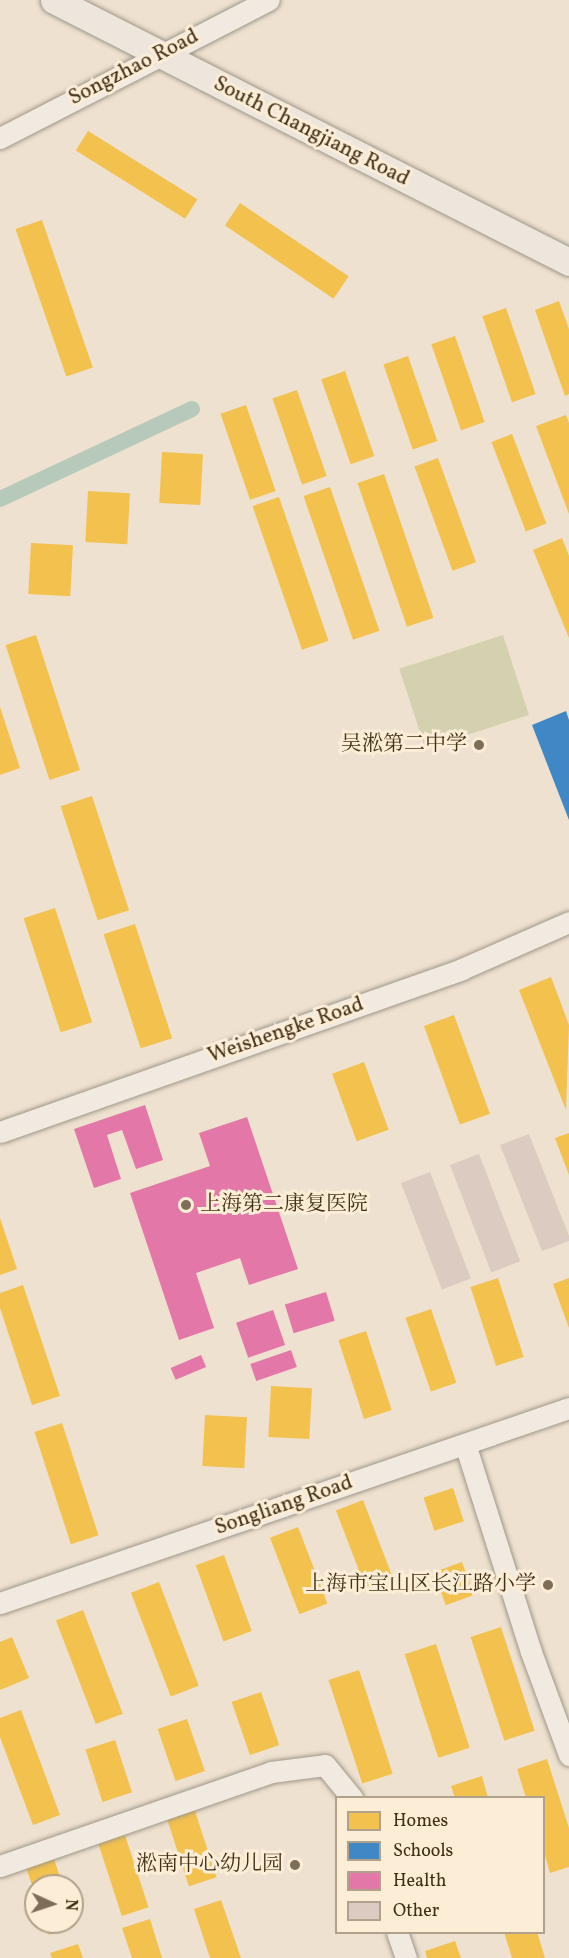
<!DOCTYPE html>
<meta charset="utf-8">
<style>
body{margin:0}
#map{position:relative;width:569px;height:1958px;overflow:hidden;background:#eee1cf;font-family:Vollkorn,"Noto Serif SC",serif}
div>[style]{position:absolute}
.green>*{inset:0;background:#d3d1af;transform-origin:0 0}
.homes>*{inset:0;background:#f2c14e;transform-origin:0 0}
.schools>*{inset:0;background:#3f88c5}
.health>*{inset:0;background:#e377a8;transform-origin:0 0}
.canal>*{height:16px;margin:-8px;padding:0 8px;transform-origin:8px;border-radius:8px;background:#b7c9bb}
.building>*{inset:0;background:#dccbc0;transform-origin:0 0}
.roads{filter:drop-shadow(0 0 2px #a09789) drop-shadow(0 0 2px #a09789)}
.minor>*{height:21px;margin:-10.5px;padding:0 10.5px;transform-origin:10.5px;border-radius:10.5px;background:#f0eae0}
.major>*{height:27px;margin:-13.5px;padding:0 13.5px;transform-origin:13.5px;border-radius:13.5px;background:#ede6dc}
.dots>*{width:16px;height:16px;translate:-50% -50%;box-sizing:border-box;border:3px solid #fcedd7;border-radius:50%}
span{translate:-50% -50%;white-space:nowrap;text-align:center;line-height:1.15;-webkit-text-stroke:6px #fcedd7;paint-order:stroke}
.street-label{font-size:21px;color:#412f16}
.poi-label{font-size:21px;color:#412f16}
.right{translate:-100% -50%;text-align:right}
.left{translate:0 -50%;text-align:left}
.legend{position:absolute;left:335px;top:1796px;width:210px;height:138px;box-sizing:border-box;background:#fcedd7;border:2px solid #b1a18a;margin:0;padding:8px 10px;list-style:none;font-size:18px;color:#412f16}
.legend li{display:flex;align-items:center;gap:12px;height:30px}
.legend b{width:30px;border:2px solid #b1a18a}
.north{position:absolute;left:24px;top:1874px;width:60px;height:60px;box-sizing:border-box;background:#fcedd7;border:2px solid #b1a18a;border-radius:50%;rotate:93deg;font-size:16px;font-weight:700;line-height:24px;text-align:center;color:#412f16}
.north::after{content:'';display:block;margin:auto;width:21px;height:27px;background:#7e6d57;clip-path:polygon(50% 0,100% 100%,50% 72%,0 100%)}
</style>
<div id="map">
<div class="green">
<i style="left:503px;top:635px;width:84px;height:109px;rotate:72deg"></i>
</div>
<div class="homes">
<i style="left:88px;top:131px;width:129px;height:23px;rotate:32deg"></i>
<i style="left:240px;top:203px;width:131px;height:27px;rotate:34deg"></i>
<i style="left:42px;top:220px;width:156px;height:28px;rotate:71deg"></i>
<i style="clip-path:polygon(559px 301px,569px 329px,569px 394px,565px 396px,535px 310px)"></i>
<i style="left:506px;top:308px;width:91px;height:25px;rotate:71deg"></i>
<i style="left:455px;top:336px;width:91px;height:25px;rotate:71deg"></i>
<i style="left:408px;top:356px;width:90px;height:26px;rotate:71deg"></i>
<i style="left:345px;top:371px;width:90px;height:25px;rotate:71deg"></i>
<i style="left:297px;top:390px;width:91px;height:26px;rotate:71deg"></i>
<i style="left:246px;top:405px;width:91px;height:27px;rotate:71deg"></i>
<i style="clip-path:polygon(566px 415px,569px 423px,569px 514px,536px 426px)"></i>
<i style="left:512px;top:434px;width:96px;height:22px;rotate:69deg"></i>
<i style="left:162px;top:452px;width:41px;height:51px;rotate:3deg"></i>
<i style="left:438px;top:458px;width:111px;height:25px;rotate:70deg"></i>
<i style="left:384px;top:474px;width:152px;height:28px;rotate:71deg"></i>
<i style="left:330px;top:487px;width:152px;height:28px;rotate:71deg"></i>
<i style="left:88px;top:491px;width:42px;height:51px;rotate:3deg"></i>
<i style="left:279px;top:497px;width:152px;height:28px;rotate:71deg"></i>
<i style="clip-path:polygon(562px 538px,569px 556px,569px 638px,533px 550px)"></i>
<i style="left:31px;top:543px;width:42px;height:51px;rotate:3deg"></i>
<i style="left:36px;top:635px;width:142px;height:32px;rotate:72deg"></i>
<i style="clip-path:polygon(0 707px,20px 768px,0 775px)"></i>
<i style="left:92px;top:796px;width:120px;height:33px;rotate:72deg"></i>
<i style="left:55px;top:908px;width:120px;height:33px;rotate:72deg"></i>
<i style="left:135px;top:924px;width:120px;height:33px;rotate:72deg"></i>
<i style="clip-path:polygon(551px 977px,569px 1025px,566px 1110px,519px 990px)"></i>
<i style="left:454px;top:1015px;width:105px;height:32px;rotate:70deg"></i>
<i style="left:364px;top:1062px;width:72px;height:34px;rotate:70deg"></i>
<i style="clip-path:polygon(569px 1133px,569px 1175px,555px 1138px)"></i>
<i style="clip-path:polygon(0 1218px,17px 1269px,0 1275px)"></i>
<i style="left:498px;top:1278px;width:83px;height:29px;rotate:72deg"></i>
<i style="clip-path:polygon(569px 1278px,569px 1328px,553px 1284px)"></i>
<i style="clip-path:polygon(23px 1285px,60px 1396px,32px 1405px,0 1308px,0 1293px)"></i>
<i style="left:431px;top:1309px;width:78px;height:27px;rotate:71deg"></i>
<i style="left:366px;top:1331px;width:83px;height:29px;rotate:72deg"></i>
<i style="left:271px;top:1386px;width:41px;height:51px;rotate:3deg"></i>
<i style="left:205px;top:1415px;width:42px;height:51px;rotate:3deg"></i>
<i style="left:62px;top:1423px;width:118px;height:29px;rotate:72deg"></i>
<i style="left:453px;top:1488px;width:35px;height:31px;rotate:72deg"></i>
<i style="left:363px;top:1500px;width:82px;height:29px;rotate:69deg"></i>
<i style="left:298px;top:1527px;width:82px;height:30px;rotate:69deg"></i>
<i style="left:224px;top:1555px;width:81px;height:30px;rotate:70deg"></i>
<i style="left:462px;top:1562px;width:35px;height:30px;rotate:70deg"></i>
<i style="left:159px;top:1582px;width:111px;height:30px;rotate:69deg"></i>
<i style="left:83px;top:1610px;width:111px;height:29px;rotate:69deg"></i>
<i style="left:501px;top:1627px;width:109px;height:32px;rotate:72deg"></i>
<i style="clip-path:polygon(12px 1637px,29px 1678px,0 1690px,0 1642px)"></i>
<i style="left:436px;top:1644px;width:109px;height:33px;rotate:72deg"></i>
<i style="left:359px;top:1670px;width:109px;height:32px;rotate:72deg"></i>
<i style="left:261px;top:1692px;width:56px;height:31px;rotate:71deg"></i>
<i style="clip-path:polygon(21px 1710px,60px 1815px,33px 1825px,0 1737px,0 1718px)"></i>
<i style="left:187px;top:1719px;width:55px;height:31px;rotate:71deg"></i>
<i style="left:115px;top:1740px;width:55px;height:31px;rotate:72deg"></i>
<i style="clip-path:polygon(547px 1759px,569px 1828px,569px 1867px,550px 1873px,544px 1852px,544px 1798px,526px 1798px,517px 1769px)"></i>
<i style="clip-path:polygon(482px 1776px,488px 1798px,455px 1798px,451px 1786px)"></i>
<i style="left:193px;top:1805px;width:76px;height:29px;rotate:72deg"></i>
<i style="left:125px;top:1835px;width:76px;height:28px;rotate:72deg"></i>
<i style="clip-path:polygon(52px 1853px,63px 1886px,36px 1886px,36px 1896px,24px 1862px)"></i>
<i style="clip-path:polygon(221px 1900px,241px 1958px,210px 1958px,194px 1909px)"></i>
<i style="clip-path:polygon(72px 1915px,76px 1925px,49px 1935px,44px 1922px,72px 1922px)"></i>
<i style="clip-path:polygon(150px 1919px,162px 1958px,132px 1958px,122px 1928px)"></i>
<i style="clip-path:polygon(504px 1932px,537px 1932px,545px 1958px,512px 1958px)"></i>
<i style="clip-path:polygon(455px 1941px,461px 1958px,427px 1958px,425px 1951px)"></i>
<i style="clip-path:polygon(78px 1944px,83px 1958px,52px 1958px,50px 1953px)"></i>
</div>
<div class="schools">
<i style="clip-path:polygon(566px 711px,569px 720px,569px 820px,532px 725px)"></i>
</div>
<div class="health">
<i style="clip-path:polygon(145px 1105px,163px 1160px,136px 1169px,122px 1130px,107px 1135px,121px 1179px,94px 1188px,74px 1129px)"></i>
<i style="clip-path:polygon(247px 1117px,298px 1269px,249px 1285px,240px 1258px,196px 1273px,214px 1328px,179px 1340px,130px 1193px,210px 1166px,199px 1133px)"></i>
<i style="left:326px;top:1292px;width:30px;height:43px;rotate:73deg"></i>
<i style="left:273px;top:1310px;width:37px;height:39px;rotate:71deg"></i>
<i style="left:291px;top:1350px;width:18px;height:43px;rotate:71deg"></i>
<i style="left:201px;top:1355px;width:13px;height:33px;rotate:67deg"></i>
</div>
<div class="canal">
<i style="left:0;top:499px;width:212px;rotate:-25.1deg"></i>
</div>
<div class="building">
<i style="clip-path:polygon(529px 1134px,569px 1236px,569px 1241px,542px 1251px,500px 1145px)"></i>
<i style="left:479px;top:1154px;width:115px;height:31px;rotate:69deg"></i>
<i style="left:430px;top:1172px;width:114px;height:31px;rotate:69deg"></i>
</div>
<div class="roads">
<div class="minor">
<i style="left:0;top:138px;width:302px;rotate:-27.2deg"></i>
<i style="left:0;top:1132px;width:490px;rotate:-19.4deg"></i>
<i style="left:462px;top:969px;width:117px;rotate:-23.7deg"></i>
<i style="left:465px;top:1444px;width:218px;rotate:72.4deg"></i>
<i style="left:531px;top:1652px;width:110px;rotate:69.7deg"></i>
<i style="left:0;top:1603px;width:601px;rotate:-18.92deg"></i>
<i style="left:0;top:1866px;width:287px;rotate:-19.1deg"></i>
<i style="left:271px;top:1772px;width:54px;rotate:-7.4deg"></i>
<i style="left:325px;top:1765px;width:43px;rotate:50.7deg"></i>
<i style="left:397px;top:1932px;width:28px;rotate:71deg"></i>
</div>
<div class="major">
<i style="left:54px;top:0;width:578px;rotate:26.96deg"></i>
</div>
</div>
<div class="dots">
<i style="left:479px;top:745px;background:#7e6d57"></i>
<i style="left:186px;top:1205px;background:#7e6d57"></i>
<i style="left:548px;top:1585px;background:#7e6d57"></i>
<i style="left:295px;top:1865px;background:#7e6d57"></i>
</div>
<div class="street-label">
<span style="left:134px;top:68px;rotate:-27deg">Songzhao Road</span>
<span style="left:311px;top:132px;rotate:27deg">South Changjiang Road</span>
<span style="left:286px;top:1031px;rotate:-19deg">Weishengke Road</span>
<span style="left:284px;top:1506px;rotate:-19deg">Songliang Road</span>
</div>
<div class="poi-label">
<span class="right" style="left:467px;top:745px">吴淞第二中学</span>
<span class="left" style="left:200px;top:1205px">上海第二康复医院</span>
<span class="right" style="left:536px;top:1585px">上海市宝山区长江路小学</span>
<span class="right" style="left:283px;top:1865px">淞南中心幼儿园</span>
</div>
<ul class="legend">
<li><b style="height:16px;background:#f2c14e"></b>Homes</li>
<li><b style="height:16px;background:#3f88c5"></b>Schools</li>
<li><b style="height:16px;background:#e377a8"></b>Health</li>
<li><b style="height:16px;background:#dccbc0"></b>Other</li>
</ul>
<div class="north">N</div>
</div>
